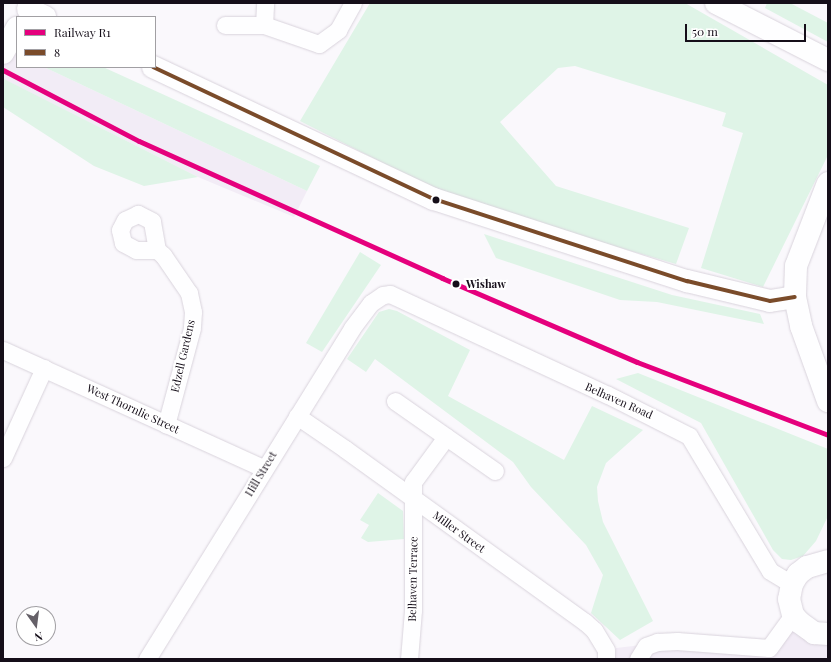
<!DOCTYPE html>
<style>
body{margin:0}
#map{position:relative;width:831px;height:662px;overflow:hidden;background:#faf8fc;font-family:"Playfair Display",serif}
div>[style]{position:absolute}
.built>*{inset:0;background:#f2ecf6}
.green>*{inset:0;background:#dff4e7}
.roads{filter:drop-shadow(0 0 1px #d9d3dc) drop-shadow(0 0 1px #d9d3dc)}
.street>*{height:17px;margin:-8.5px;padding:0 8.5px;transform-origin:8.5px;border-radius:8.5px;background:#fefeff}
.secondary>*{height:22px;margin:-11px;padding:0 11px;transform-origin:11px;border-radius:11px;background:#fefeff}
.bus-1>*{height:4px;margin:-2px;padding:0 2px;transform-origin:2px;border-radius:2px;background:#7a4b2a}
.rail-1>*{height:5px;margin:-2.5px;padding:0 2.5px;transform-origin:2.5px;border-radius:2.5px;background:#e5007d}
.dots>*{width:11px;height:11px;translate:-50% -50%;box-sizing:border-box;border:2px solid #fff;border-radius:50%}
span{translate:-50% -50%;white-space:nowrap;text-align:center;line-height:1.15;-webkit-text-stroke:4px #fff;paint-order:stroke}
.stop-label{font-size:11px;color:#150e19;font-weight:700}
.left{translate:0 -50%;text-align:left}
.street-label{font-size:11px;color:#150e19}
.frame{position:absolute;inset:0;border:4px solid #150e19;pointer-events:none}
.legend{position:absolute;left:16px;top:16px;width:140px;height:52px;box-sizing:border-box;background:#fff;border:1px solid #a19fa3;margin:0;padding:5px 7px;list-style:none;font-size:12px;color:#150e19}
.legend li{display:flex;align-items:center;gap:8px;height:20px}
.legend b{width:20px;border:1px solid #a19fa3}
.north{position:absolute;left:16px;top:606px;width:40px;height:40px;box-sizing:border-box;background:#fff;border:1px solid #a19fa3;border-radius:50%;rotate:166deg;font-size:11px;font-weight:700;line-height:16px;text-align:center;color:#150e19}
.north::after{content:'';display:block;margin:auto;width:14px;height:18px;background:#656068;clip-path:polygon(50% 0,100% 100%,50% 72%,0 100%)}
.scale{position:absolute;left:685px;top:24px;width:121px;height:18px;box-sizing:border-box;border:2px solid #150e19;border-top:0;padding-left:5px;font-size:12px;line-height:14px;white-space:nowrap;color:#150e19;-webkit-text-stroke:3px #fff;paint-order:stroke}
</style>
<div id="map">
<div class="built">
<i style="clip-path:polygon(3px 47px,17px 54px,17px 67px,44px 67px,307px 191px,294px 217px,198px 177px,3px 79px)"></i>
<i style="clip-path:polygon(793px 615px,828px 634px,828px 659px,615px 659px,616px 648px,677px 641px,769px 648px)"></i>
</div>
<div class="green">
<i style="clip-path:polygon(370px 3px,685px 3px,828px 85px,828px 155px,763px 287px,701px 268px,743px 133px,722px 126px,726px 113px,575px 66px,558px 68px,500px 122px,556px 186px,689px 228px,676px 264px,545px 226px,438px 191px,300px 121px)"></i>
<i style="clip-path:polygon(767px 3px,790px 3px,828px 23px,828px 42px,765px 8px)"></i>
<i style="clip-path:polygon(44px 67px,103px 67px,320px 166px,307px 191px)"></i>
<i style="clip-path:polygon(4px 79px,198px 177px,144px 186px,94px 166px,3px 107px)"></i>
<i style="clip-path:polygon(484px 234px,672px 295px,760px 314px,764px 324px,657px 302px,620px 300px,496px 258px)"></i>
<i style="clip-path:polygon(360px 252px,381px 265px,322px 352px,306px 343px)"></i>
<i style="clip-path:polygon(389px 309px,397px 311px,470px 350px,448px 396px,564px 460px,592px 406px,643px 430px,606px 463px,597px 487px,598px 501px,603px 522px,653px 621px,620px 640px,591px 613px,603px 575px,586px 545px,531px 487px,513px 462px,375px 359px,366px 372px,347px 359px,379px 312px)"></i>
<i style="clip-path:polygon(638px 373px,828px 449px,828px 516px,816px 541px,803px 556px,791px 560px,782px 559px,773px 550px,701px 423px,616px 379px)"></i>
<i style="clip-path:polygon(378px 493px,403px 511px,404px 539px,368px 542px,361px 538px,369px 525px,360px 520px)"></i>
</div>
<div class="roads">
<div class="street">
<i style="left:225px;top:25px;width:39px"></i>
<i style="left:264px;top:25px;width:58px;rotate:19.1deg"></i>
<i style="left:319px;top:44px;width:24px;rotate:-36deg"></i>
<i style="left:338px;top:30px;width:31px;rotate:-61deg"></i>
<i style="left:264px;top:25px;width:22px;rotate:-87deg"></i>
<i style="left:157px;top:250px;width:29px;rotate:-100deg"></i>
<i style="left:152px;top:221px;width:16px;rotate:-153deg"></i>
<i style="left:138px;top:214px;width:14px;rotate:155deg"></i>
<i style="left:125px;top:220px;width:11px;rotate:117deg"></i>
<i style="left:120px;top:230px;width:13px;rotate:77deg"></i>
<i style="left:123px;top:243px;width:15px;rotate:28deg"></i>
<i style="left:136px;top:250px;width:21px"></i>
<i style="left:157px;top:250px;width:8px;rotate:40deg"></i>
<i style="left:163px;top:255px;width:46px;rotate:55.6deg"></i>
<i style="left:189px;top:293px;width:19px;rotate:78deg"></i>
<i style="left:193px;top:312px;width:16px;rotate:94deg"></i>
<i style="left:192px;top:328px;width:100px;rotate:105deg"></i>
<i style="left:3px;top:350px;width:286px;rotate:24.4deg"></i>
<i style="left:395px;top:401px;width:122px;rotate:35deg"></i>
<i style="left:297px;top:416px;width:58px;rotate:34.5deg"></i>
<i style="left:345px;top:449px;width:296px;rotate:35.8deg"></i>
<i style="left:585px;top:622px;width:12px;rotate:42deg"></i>
<i style="left:594px;top:630px;width:23px;rotate:59deg"></i>
<i style="left:606px;top:650px;width:9px;rotate:90deg"></i>
<i style="left:3px;top:458px;width:99px;rotate:-65.5deg"></i>
<i style="left:147px;top:659px;width:389px;rotate:-58.2deg"></i>
<i style="left:352px;top:328px;width:31px;rotate:-53deg"></i>
<i style="left:371px;top:303px;width:14px;rotate:-34deg"></i>
<i style="left:383px;top:295px;width:7px;rotate:-8deg"></i>
<i style="left:390px;top:294px;width:240px;rotate:24.9deg"></i>
<i style="left:608px;top:395px;width:91px;rotate:26.8deg"></i>
<i style="left:689px;top:436px;width:157px;rotate:59deg"></i>
<i style="left:770px;top:571px;width:26px;rotate:31deg"></i>
<i style="left:409px;top:659px;width:49px;rotate:-85.3deg"></i>
<i style="left:413px;top:610px;width:128px;rotate:-90deg"></i>
<i style="left:413px;top:482px;width:56px;rotate:-53.7deg"></i>
<i style="left:638px;top:659px;width:15px;rotate:-58deg"></i>
<i style="left:646px;top:646px;width:12px;rotate:-20deg"></i>
<i style="left:657px;top:642px;width:20px;rotate:-3deg"></i>
<i style="left:677px;top:641px;width:92px;rotate:4.4deg"></i>
<i style="left:769px;top:648px;width:41px;rotate:-54deg"></i>
</div>
<div class="secondary">
<i style="left:716px;top:3px;width:126px;rotate:27deg"></i>
<i style="left:28px;top:9px;width:19px;rotate:25deg"></i>
<i style="left:3px;top:53px;width:29px;rotate:-61deg"></i>
<i style="left:153px;top:67px;width:310px;rotate:25.2deg"></i>
<i style="left:434px;top:199px;width:266px;rotate:18deg"></i>
<i style="left:687px;top:281px;width:85px;rotate:13.5deg"></i>
<i style="left:770px;top:301px;width:25px;rotate:-9deg"></i>
<i style="left:828px;top:183px;width:89px;rotate:111.1deg"></i>
<i style="left:796px;top:266px;width:31px;rotate:92deg"></i>
<i style="left:795px;top:297px;width:30px;rotate:78deg"></i>
<i style="left:801px;top:326px;width:80px;rotate:70.2deg"></i>
<i style="left:828px;top:561px;width:22px;rotate:164deg"></i>
<i style="left:807px;top:567px;width:11px;rotate:142deg"></i>
<i style="left:798px;top:574px;width:12px;rotate:121deg"></i>
<i style="left:792px;top:584px;width:15px;rotate:101deg"></i>
<i style="left:789px;top:599px;width:16px;rotate:76deg"></i>
<i style="left:793px;top:615px;width:9px;rotate:49deg"></i>
<i style="left:799px;top:622px;width:19px;rotate:36deg"></i>
<i style="left:814px;top:633px;width:14px;rotate:4deg"></i>
</div>
</div>
<div class="bus-1">
<i style="left:153px;top:67px;width:310px;rotate:25.2deg"></i>
<i style="left:434px;top:199px;width:266px;rotate:18deg"></i>
<i style="left:687px;top:281px;width:85px;rotate:13.5deg"></i>
<i style="left:770px;top:301px;width:25px;rotate:-9deg"></i>
</div>
<div class="rail-1">
<i style="left:3px;top:70px;width:153px;rotate:27.6deg"></i>
<i style="left:139px;top:141px;width:333px;rotate:24.3deg"></i>
<i style="left:442px;top:278px;width:212px;rotate:23.3deg"></i>
<i style="left:637px;top:362px;width:204px;rotate:20.9deg"></i>
</div>
<div class="dots">
<i style="left:436px;top:200px;background:#150e19"></i>
<i style="left:456px;top:284px;background:#150e19"></i>
</div>
<div class="stop-label">
<span class="left" style="left:466px;top:284px">Wishaw</span>
</div>
<div class="street-label">
<span style="left:183px;top:356px;rotate:-77deg">Edzell Gardens</span>
<span style="left:619px;top:401px;rotate:24deg">Belhaven Road</span>
<span style="left:133px;top:409px;rotate:25deg">West Thornlie Street</span>
<span style="left:261px;top:474px;rotate:-59deg">Hill Street</span>
<span style="left:459px;top:532px;rotate:36deg">Miller Street</span>
<span style="left:413px;top:579px;rotate:-89deg">Belhaven Terrace</span>
</div>
<div class="frame"></div>
<ul class="legend">
<li><b style="height:5px;background:#e5007d"></b>Railway R1</li>
<li><b style="height:5px;background:#7a4b2a"></b>8</li>
</ul>
<div class="north">N</div>
<div class="scale">50 m</div>
</div>
